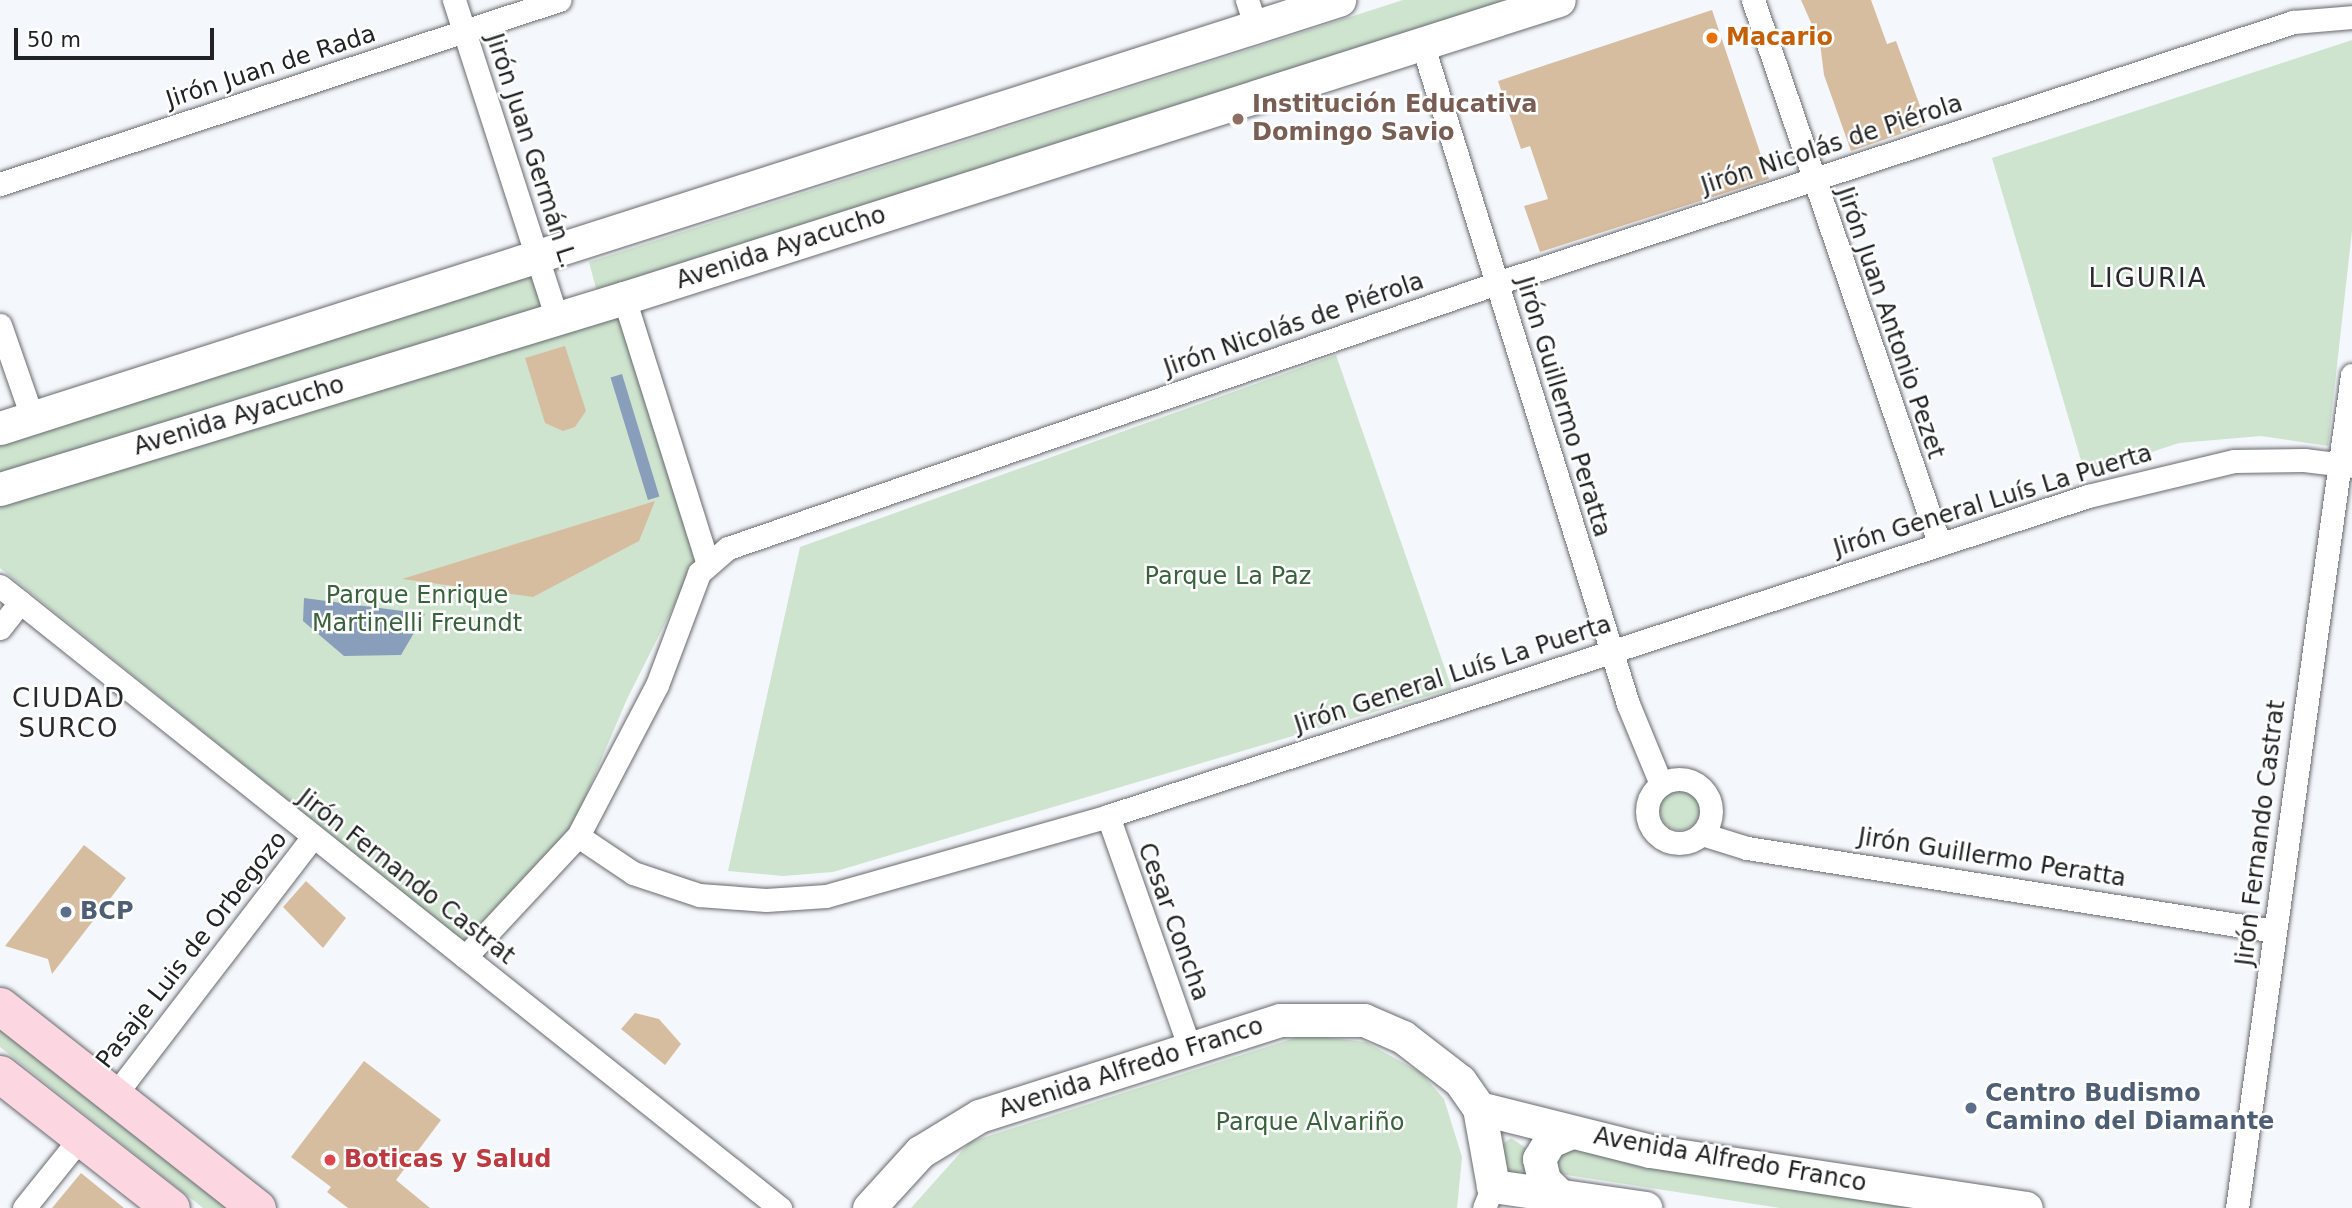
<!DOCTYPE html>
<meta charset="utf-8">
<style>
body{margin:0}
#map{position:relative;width:2352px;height:1208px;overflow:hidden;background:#f4f7fb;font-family:"DejaVu Sans",sans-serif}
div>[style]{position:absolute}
.green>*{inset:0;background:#cee4cf}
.round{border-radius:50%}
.water>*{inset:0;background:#889ebb;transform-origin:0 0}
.building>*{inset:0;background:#d7bda0}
.roads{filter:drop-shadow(0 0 2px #686a6e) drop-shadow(0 0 2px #686a6e)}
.street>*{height:23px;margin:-11.5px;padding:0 11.5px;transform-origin:11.5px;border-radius:11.5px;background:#fff}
.street>.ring{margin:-11.5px;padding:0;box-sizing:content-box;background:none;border:23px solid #fff;border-radius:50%}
.secondary>*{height:33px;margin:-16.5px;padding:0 16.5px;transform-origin:16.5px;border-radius:16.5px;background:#fff}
.primary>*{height:37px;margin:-18.5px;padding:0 18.5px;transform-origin:18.5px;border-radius:18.5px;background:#fcd7e2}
.dots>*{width:19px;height:19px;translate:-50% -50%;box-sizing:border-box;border:4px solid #fff;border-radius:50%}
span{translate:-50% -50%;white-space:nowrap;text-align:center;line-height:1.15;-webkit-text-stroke:5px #fff;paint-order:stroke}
.food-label{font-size:24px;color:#c56008;font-weight:700}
.left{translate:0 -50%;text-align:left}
.street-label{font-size:24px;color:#212223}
.education-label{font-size:24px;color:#785e54;font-weight:700}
.park-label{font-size:24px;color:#38623b}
.service-label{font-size:24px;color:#4e5e75;font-weight:700}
.health-label{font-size:24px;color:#be3a42;font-weight:700}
.neighbourhood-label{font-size:26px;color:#282a2d;letter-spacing:2px}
.scale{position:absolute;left:14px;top:28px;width:200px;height:32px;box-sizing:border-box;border:4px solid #212223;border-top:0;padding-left:9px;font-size:21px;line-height:24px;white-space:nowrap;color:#212223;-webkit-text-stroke:5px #fff;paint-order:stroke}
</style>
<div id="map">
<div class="green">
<i style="clip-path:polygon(1403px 0,1509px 0,597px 292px,589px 262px)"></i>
<i style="clip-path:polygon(2352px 40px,2352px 231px,2328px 446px,2261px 436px,2179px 443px,2085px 474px,1992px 158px)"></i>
<i style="clip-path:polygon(537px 255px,557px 319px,0 489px,0 429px)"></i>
<i style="clip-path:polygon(639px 301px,708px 538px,627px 699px,573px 826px,464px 942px,0 568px,0 500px)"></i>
<i style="clip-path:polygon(1336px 355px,1452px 689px,833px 872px,783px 876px,728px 871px,800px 547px)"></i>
<i class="round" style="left:1660px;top:790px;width:40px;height:40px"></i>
<i style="clip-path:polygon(0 1017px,245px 1208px,203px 1208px,0 1047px)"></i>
<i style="clip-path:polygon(1304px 1035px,1366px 1042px,1421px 1073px,1444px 1099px,1462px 1157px,1457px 1208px,911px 1208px,970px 1142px)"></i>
<i style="clip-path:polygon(1511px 1138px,1529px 1150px,1528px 1169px,1505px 1178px,1501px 1145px)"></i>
<i style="clip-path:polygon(1571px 1141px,1971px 1208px,1780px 1208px,1554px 1173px,1554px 1151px)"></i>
</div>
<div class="water">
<i style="left:622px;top:374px;width:128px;height:12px;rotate:73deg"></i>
<i style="clip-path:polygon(304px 598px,425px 614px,401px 655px,344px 656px,303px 621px)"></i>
</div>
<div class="building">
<i style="clip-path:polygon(1801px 0,1871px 0,1887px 44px,1896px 41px,1927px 125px,1851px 151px,1824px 75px,1820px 43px)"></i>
<i style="clip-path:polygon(1712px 10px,1769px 179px,1540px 252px,1524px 206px,1548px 199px,1530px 146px,1521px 149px,1498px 81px)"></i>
<i style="clip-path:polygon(565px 346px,586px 411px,575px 427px,563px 431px,545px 423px,525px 358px)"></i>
<i style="clip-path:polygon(655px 501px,639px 541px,533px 597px,402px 579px)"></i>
<i style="clip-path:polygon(84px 845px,126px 878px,52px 974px,48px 959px,5px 946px)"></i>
<i style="clip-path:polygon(306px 881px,346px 918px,323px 948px,283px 907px)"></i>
<i style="clip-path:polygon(635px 1013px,659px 1019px,681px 1044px,665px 1065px,621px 1029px)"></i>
<i style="clip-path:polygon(364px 1061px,441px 1120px,396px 1180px,430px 1208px,348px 1208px,327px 1192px,331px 1187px,291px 1157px)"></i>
<i style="clip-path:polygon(81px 1173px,124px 1208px,52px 1208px)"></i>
</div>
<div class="roads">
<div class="street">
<i style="left:454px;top:0;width:335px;rotate:72.1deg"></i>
<i style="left:1247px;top:0;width:28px;rotate:72deg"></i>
<i style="left:1753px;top:0;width:574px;rotate:71.09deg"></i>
<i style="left:1422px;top:43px;width:692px;rotate:72.69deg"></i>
<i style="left:1628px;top:704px;width:87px;rotate:67.6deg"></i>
<i style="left:0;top:184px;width:589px;rotate:-18.22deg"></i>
<i style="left:624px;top:298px;width:277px;rotate:72.5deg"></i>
<i style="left:0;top:325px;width:97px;rotate:70.8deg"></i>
<i style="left:0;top:586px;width:998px;rotate:38.57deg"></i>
<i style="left:0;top:628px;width:33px;rotate:-52deg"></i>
<i class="ring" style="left:1647px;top:779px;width:41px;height:41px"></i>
<i style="left:1108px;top:816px;width:244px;rotate:70.6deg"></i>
<i style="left:1702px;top:834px;width:47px;rotate:17.3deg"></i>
<i style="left:1747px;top:848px;width:534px;rotate:8.93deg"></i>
<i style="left:578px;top:836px;width:66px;rotate:33.9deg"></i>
<i style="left:633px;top:873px;width:70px;rotate:18.4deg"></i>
<i style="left:699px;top:895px;width:67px;rotate:4.3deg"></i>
<i style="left:766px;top:900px;width:60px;rotate:-3.8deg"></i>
<i style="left:826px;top:896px;width:293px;rotate:-15.8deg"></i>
<i style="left:1108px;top:816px;width:1031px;rotate:-18.08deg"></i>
<i style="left:2088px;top:496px;width:150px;rotate:-13.5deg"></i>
<i style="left:2234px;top:461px;width:70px;rotate:-0.8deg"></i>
<i style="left:2304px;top:460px;width:48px;rotate:7.1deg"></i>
<i style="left:465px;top:957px;width:166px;rotate:-47deg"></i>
<i style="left:578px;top:836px;width:170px;rotate:-62.4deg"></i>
<i style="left:657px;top:685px;width:120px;rotate:-69.4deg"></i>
<i style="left:699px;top:573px;width:38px;rotate:-41deg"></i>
<i style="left:728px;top:548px;width:813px;rotate:-19.01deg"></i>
<i style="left:1497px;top:283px;width:838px;rotate:-18.15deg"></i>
<i style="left:2293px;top:22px;width:59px;rotate:-4.8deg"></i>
<i style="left:114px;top:1096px;width:327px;rotate:-52.5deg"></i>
<i style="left:24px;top:1208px;width:91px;rotate:-51.2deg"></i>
<i style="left:1484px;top:1208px;width:24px;rotate:-68deg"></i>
<i style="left:2237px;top:1208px;width:841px;rotate:-82.14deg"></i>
</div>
<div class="secondary">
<i style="left:0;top:428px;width:1406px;rotate:-17.73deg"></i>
<i style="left:0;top:489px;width:653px;rotate:-17.02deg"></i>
<i style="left:624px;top:298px;width:981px;rotate:-17.68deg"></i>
<i style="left:1479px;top:1108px;width:176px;rotate:14.1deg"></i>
<i style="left:1650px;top:1151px;width:380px;rotate:8.6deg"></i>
<i style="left:1550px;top:1201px;width:11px;rotate:-27deg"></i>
<i style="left:1560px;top:1196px;width:23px;rotate:-135deg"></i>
<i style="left:1544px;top:1180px;width:22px;rotate:-103deg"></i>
<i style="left:1539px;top:1159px;width:21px;rotate:-59deg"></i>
<i style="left:1550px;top:1141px;width:23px;rotate:-23deg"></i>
<i style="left:869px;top:1208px;width:76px;rotate:-47.7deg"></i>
<i style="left:920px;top:1152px;width:69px;rotate:-31.4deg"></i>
<i style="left:979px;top:1116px;width:316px;rotate:-17.7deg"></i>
<i style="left:1280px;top:1020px;width:84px"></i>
<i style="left:1364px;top:1020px;width:43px;rotate:23.6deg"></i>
<i style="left:1403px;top:1037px;width:72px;rotate:37.7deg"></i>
<i style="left:1460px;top:1081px;width:33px;rotate:55deg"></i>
<i style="left:1479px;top:1108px;width:79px;rotate:79.8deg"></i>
<i style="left:1493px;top:1186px;width:154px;rotate:8.2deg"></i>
</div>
<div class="primary">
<i style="left:0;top:1006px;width:327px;rotate:38.2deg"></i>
<i style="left:0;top:1074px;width:217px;rotate:38.1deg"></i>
</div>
</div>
<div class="dots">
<i style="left:1712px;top:38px;background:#e8710a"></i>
<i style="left:1238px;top:119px;background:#8d6e63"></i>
<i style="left:66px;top:912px;background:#5c6f8a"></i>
<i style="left:1971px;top:1108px;background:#5c6f8a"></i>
<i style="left:330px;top:1160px;background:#e0444e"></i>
</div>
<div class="food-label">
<span class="left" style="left:1726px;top:38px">Macario</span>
</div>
<div class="street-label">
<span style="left:271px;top:67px;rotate:-18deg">Jirón Juan de Rada</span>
<span style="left:1832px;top:145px;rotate:-18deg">Jirón Nicolás de Piérola</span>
<span style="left:531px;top:151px;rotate:72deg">Jirón Juan Germán L.</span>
<span style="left:781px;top:248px;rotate:-18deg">Avenida Ayacucho</span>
<span style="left:1890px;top:323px;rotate:71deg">Jirón Juan Antonio Pezet</span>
<span style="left:1294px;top:325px;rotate:-19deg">Jirón Nicolás de Piérola</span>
<span style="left:1563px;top:407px;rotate:73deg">Jirón Guillermo Peratta</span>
<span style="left:239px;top:416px;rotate:-17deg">Avenida Ayacucho</span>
<span style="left:1993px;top:501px;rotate:-17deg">Jirón General Luís La Puerta</span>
<span style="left:1453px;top:675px;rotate:-18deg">Jirón General Luís La Puerta</span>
<span style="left:2261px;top:833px;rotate:-83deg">Jirón Fernando Castrat</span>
<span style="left:1992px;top:858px;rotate:9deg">Jirón Guillermo Peratta</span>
<span style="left:406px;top:877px;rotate:38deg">Jirón Fernando Castrat</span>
<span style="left:1173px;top:922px;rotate:70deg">Cesar Concha</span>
<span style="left:192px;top:950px;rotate:-52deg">Pasaje Luis de Orbegozo</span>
<span style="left:1131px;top:1068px;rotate:-18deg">Avenida Alfredo Franco</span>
<span style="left:1730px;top:1160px;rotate:10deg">Avenida Alfredo Franco</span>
</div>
<div class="education-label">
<span class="left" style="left:1252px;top:119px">Institución Educativa<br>Domingo Savio</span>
</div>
<div class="park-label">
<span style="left:1228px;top:577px">Parque La Paz</span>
<span style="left:417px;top:610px">Parque Enrique<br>Martinelli Freundt</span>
<span style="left:1310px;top:1123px">Parque Alvariño</span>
</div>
<div class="service-label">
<span class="left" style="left:80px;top:912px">BCP</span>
<span class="left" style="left:1985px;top:1108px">Centro Budismo<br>Camino del Diamante</span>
</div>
<div class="health-label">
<span class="left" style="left:344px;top:1160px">Boticas y Salud</span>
</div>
<div class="neighbourhood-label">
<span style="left:2148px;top:279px">LIGURIA</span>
<span style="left:69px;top:714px">CIUDAD<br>SURCO</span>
</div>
<div class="scale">50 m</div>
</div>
